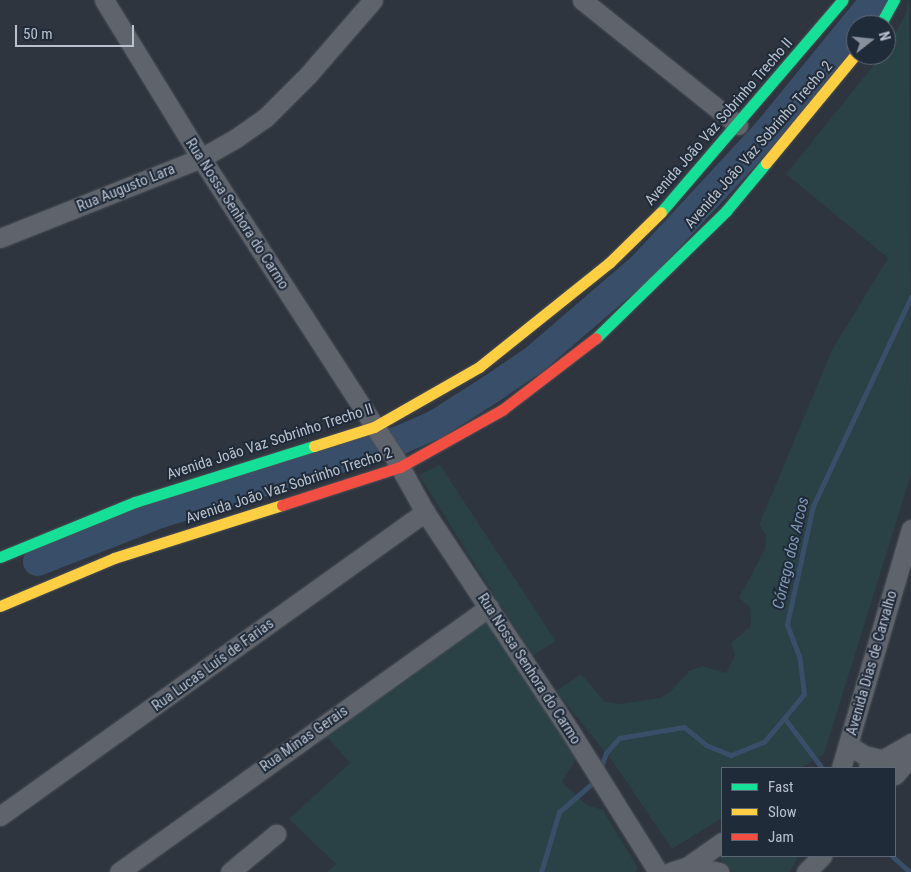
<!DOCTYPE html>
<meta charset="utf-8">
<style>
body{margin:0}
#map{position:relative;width:911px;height:872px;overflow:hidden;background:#2e353e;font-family:"Roboto Condensed",sans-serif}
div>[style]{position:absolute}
.green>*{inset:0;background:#2a4145}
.stream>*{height:5px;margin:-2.5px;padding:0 2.5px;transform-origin:2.5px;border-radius:2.5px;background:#394e69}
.river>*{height:29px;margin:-14.5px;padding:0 14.5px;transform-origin:14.5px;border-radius:14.5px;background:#394e69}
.roads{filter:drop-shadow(0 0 1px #4d5158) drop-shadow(0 0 1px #4d5158)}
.street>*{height:19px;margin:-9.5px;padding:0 9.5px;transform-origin:9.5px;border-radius:9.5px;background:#5e636c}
.fast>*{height:11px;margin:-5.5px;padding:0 5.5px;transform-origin:5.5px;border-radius:5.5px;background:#16e098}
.slow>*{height:11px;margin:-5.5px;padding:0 5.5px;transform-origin:5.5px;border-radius:5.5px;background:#ffcf43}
.jam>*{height:11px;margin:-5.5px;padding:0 5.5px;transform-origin:5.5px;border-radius:5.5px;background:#f24e42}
span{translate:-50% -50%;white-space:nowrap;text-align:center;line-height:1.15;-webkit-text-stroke:4px #202b3a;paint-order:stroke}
.street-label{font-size:15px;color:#b9c1ce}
.water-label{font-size:16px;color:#7f98b6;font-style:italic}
.legend{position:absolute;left:721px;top:767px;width:175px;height:90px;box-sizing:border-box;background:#202b3a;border:1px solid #5d6775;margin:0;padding:6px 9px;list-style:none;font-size:15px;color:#b9c1ce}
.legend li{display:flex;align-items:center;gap:10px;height:25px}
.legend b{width:25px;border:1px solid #5d6775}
.north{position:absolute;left:846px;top:15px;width:50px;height:50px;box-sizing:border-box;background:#202b3a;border:1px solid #5d6775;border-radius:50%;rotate:74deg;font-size:14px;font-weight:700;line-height:20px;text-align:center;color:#b9c1ce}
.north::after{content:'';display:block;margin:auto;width:18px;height:22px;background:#88909c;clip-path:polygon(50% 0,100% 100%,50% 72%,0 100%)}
.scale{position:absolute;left:15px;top:25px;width:119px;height:22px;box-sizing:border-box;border:2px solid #b9c1ce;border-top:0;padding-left:6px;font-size:15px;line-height:18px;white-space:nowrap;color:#b9c1ce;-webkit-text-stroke:4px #202b3a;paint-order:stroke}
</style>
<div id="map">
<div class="green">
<i style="clip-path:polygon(909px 0,911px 475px,824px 754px,801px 768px,722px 768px,722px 818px,672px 849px,613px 762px,556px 691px,581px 674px,605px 702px,619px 704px,660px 698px,671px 691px,689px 671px,702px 666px,726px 673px,735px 655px,731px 643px,751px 626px,750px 607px,739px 598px,765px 549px,766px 535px,759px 525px,832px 350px,888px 258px,786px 174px,882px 55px,886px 55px,886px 48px,906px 14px)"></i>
<i style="clip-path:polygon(440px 465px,556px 641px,532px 656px,419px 475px)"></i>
<i style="clip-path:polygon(487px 616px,576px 759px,562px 782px,587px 805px,603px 810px,638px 868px,635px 872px,327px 872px,336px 864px,289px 819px,350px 763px,324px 733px)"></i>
<i style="clip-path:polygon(722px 856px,798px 856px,790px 872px,733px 872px,719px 858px)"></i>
</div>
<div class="stream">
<i style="left:785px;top:719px;width:61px;rotate:52.9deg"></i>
<i style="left:600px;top:770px;width:18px;rotate:-71deg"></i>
<i style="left:606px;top:753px;width:20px;rotate:-49deg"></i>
<i style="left:619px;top:738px;width:66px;rotate:-9.6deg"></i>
<i style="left:684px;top:727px;width:28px;rotate:39deg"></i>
<i style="left:706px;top:745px;width:27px;rotate:22deg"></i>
<i style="left:731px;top:755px;width:35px;rotate:-22deg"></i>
<i style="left:764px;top:742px;width:62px;rotate:-50.2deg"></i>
<i style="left:804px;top:694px;width:38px;rotate:-97deg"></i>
<i style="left:799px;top:656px;width:34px;rotate:-111deg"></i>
<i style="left:787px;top:624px;width:121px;rotate:-77.6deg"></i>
<i style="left:813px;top:506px;width:231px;rotate:-64.9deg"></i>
<i style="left:892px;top:856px;width:24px;rotate:42deg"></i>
<i style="left:541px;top:872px;width:63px;rotate:-73.3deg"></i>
<i style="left:559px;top:812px;width:49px;rotate:-40.9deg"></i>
</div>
<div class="river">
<i style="left:37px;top:561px;width:129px;rotate:-21.4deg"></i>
<i style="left:157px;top:514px;width:255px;rotate:-17.1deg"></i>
<i style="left:401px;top:439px;width:37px;rotate:-24deg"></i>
<i style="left:435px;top:424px;width:65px;rotate:-32.5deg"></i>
<i style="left:490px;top:389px;width:53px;rotate:-34.3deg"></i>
<i style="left:534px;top:359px;width:143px;rotate:-40.7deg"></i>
<i style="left:642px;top:266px;width:185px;rotate:-47.2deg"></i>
<i style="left:768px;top:130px;width:168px;rotate:-50.8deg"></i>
</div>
<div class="roads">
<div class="street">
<i style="left:104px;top:0;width:185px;rotate:58.5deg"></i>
<i style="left:201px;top:158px;width:359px;rotate:57.1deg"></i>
<i style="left:396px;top:460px;width:60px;rotate:60.9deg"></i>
<i style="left:425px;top:512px;width:263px;rotate:56.5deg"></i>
<i style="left:570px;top:731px;width:166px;rotate:58deg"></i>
<i style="left:582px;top:0;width:200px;rotate:38.7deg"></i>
<i style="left:0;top:238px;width:216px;rotate:-21.7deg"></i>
<i style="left:201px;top:158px;width:40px;rotate:-29.7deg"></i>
<i style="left:236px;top:138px;width:35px;rotate:-35deg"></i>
<i style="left:265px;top:118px;width:61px;rotate:-45deg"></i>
<i style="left:308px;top:75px;width:99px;rotate:-49.1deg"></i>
<i style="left:848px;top:745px;width:19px;rotate:32deg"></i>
<i style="left:864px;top:755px;width:21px;rotate:14deg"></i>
<i style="left:841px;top:768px;width:249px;rotate:-73.7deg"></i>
<i style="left:868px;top:768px;width:50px;rotate:-30.2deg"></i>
<i style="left:895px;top:775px;width:25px;rotate:-50deg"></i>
<i style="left:0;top:816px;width:523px;rotate:-35.58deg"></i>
<i style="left:688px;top:866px;width:42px;rotate:-35.2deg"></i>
<i style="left:119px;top:872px;width:455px;rotate:-35.6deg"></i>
<i style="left:230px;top:872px;width:60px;rotate:-39.6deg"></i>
<i style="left:670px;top:872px;width:19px;rotate:-18deg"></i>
<i style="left:688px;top:866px;width:32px;rotate:11deg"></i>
<i style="left:806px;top:872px;width:23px;rotate:-45deg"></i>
</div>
<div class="fast">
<i style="left:880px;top:25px;width:29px;rotate:-61deg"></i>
<i style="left:661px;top:212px;width:279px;rotate:-49.4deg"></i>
<i style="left:596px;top:338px;width:182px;rotate:-44.3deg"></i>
<i style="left:726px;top:211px;width:62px;rotate:-50.2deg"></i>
<i style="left:0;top:557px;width:146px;rotate:-22.2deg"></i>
<i style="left:135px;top:502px;width:188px;rotate:-17.4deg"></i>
</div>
<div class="slow">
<i style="left:766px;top:163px;width:141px;rotate:-50.5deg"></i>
<i style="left:314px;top:446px;width:63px;rotate:-17.6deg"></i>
<i style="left:374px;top:427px;width:121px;rotate:-29.7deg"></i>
<i style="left:479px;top:367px;width:168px;rotate:-38.7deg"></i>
<i style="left:610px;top:262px;width:71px;rotate:-44.4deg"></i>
<i style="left:0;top:606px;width:124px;rotate:-22.8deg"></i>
<i style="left:114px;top:558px;width:176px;rotate:-17.5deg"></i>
</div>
<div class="jam">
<i style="left:282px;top:505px;width:124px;rotate:-17.9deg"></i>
<i style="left:400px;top:467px;width:117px;rotate:-29.2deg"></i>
<i style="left:502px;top:410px;width:118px;rotate:-37.5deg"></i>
</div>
</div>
<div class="street-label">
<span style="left:719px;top:122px;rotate:-49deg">Avenida João Vaz Sobrinho Trecho II</span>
<span style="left:759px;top:145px;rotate:-49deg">Avenida João Vaz Sobrinho Trecho 2</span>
<span style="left:126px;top:188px;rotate:-22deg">Rua Augusto Lara</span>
<span style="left:237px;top:214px;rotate:57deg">Rua Nossa Senhora do Carmo</span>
<span style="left:270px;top:442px;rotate:-18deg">Avenida João Vaz Sobrinho Trecho II</span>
<span style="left:289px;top:486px;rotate:-18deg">Avenida João Vaz Sobrinho Trecho 2</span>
<span style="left:872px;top:663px;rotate:-74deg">Avenida Dias de Carvalho</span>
<span style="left:213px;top:665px;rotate:-36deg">Rua Lucas Luís de Farias</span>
<span style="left:529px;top:669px;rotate:57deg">Rua Nossa Senhora do Carmo</span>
<span style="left:304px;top:739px;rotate:-35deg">Rua Minas Gerais</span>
</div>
<div class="water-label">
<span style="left:791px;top:553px;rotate:-77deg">Córrego dos Arcos</span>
</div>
<ul class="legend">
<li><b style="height:6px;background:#16e098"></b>Fast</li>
<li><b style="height:6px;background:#ffcf43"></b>Slow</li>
<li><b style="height:6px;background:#f24e42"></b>Jam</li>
</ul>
<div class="north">N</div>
<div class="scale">50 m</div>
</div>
